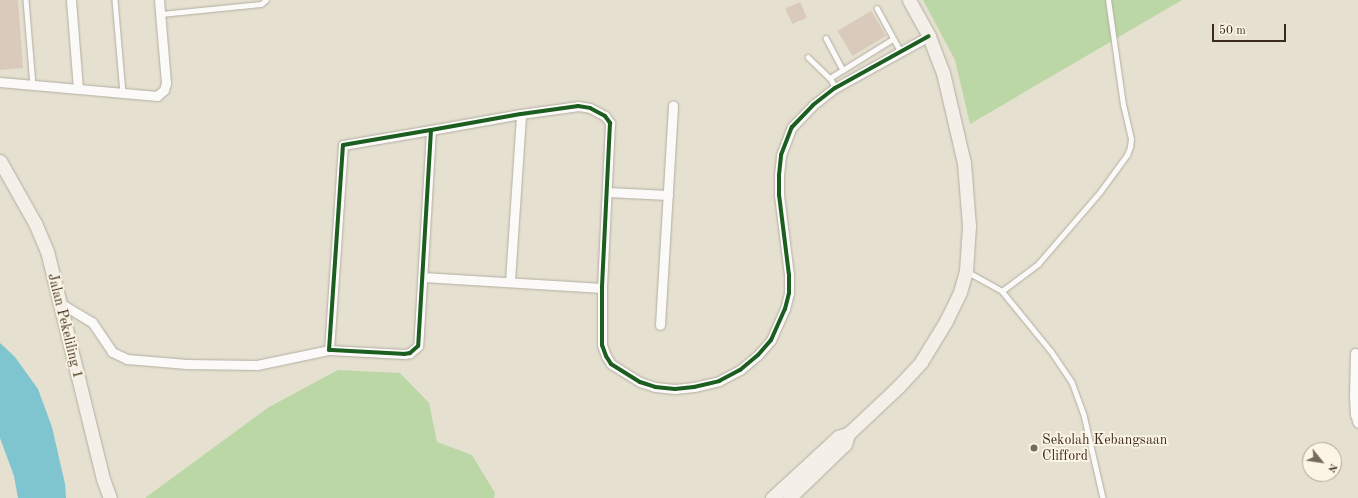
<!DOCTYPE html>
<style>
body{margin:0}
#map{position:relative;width:1358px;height:498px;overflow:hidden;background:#e5e0cf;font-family:"Old Standard TT",serif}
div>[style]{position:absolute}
.green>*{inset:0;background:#bbd7a5}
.water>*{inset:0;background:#7ec5cf}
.building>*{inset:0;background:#dacabb;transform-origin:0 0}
.roads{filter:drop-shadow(0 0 1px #b2aea2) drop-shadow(0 0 1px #b2aea2)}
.lane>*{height:4.5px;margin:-2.25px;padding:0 2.25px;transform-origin:2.25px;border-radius:2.25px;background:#fbfaf8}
.street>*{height:9px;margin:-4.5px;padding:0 4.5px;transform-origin:4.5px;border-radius:4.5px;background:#fbfaf8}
.secondary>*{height:13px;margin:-6.5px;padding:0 6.5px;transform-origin:6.5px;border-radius:6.5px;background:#f4f0e9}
.cycleway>*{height:4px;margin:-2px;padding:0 2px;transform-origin:2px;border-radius:2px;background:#1b5e20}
.dots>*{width:11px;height:11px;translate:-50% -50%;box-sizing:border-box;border:2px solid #fcf5e5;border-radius:50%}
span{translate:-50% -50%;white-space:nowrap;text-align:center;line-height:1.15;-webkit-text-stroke:3.5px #fcf5e5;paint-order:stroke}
.street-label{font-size:14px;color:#3b2a1e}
.poi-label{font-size:14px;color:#3b2a1e}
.left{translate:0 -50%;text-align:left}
.north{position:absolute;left:1302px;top:442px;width:40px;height:40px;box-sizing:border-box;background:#fcf5e5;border:1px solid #afa495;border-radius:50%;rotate:120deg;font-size:11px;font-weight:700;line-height:16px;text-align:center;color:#3b2a1e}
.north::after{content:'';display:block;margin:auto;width:14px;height:18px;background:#766a5c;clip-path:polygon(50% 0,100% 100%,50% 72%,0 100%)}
.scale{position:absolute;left:1212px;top:24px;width:74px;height:18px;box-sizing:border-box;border:2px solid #3b2a1e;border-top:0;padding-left:5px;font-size:12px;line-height:14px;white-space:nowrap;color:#3b2a1e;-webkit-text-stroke:3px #fcf5e5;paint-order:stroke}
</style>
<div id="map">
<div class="green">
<i style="clip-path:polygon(923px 0,1182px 0,970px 124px,955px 60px)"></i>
<i style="clip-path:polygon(338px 370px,400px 373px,429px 403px,437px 442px,472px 455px,495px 493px,494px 498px,145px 498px,269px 407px)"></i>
</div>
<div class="water">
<i style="clip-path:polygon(0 343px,15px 357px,38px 389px,52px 427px,65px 484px,66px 498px,18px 498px,14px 476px,0 438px)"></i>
</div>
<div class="building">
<i style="clip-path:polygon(0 0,18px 0,23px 68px,0 70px)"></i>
<i style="left:800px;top:2px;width:17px;height:16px;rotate:66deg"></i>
<i style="left:871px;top:11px;width:29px;height:39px;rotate:59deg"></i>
</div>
<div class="roads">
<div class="lane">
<i style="left:26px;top:0;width:85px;rotate:85.3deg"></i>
<i style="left:115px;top:0;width:93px;rotate:85.1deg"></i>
<i style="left:877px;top:8px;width:50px;rotate:61.4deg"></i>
<i style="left:161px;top:14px;width:100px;rotate:-5.7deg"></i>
<i style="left:261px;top:4px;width:6px;rotate:-39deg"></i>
<i style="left:826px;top:38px;width:36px;rotate:62deg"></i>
<i style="left:808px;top:57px;width:30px;rotate:44deg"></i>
<i style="left:835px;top:88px;width:11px;rotate:-117deg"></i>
<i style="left:830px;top:78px;width:74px;rotate:-31.8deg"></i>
<i style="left:968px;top:272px;width:39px;rotate:29deg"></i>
<i style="left:1002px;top:291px;width:77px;rotate:50.8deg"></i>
<i style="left:1051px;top:351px;width:37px;rotate:56deg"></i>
<i style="left:1072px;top:382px;width:35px;rotate:70deg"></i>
<i style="left:1084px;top:415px;width:85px;rotate:77.1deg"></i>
<i style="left:1002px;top:291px;width:45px;rotate:-36.9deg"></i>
<i style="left:1038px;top:264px;width:95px;rotate:-49.3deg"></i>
<i style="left:1100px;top:192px;width:46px;rotate:-53.9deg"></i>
<i style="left:1127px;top:155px;width:9px;rotate:-69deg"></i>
<i style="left:1130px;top:147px;width:8px;rotate:-83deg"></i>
<i style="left:1131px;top:139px;width:35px;rotate:-103deg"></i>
<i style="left:1123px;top:105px;width:106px;rotate:-98.1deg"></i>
</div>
<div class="street">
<i style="left:71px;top:0;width:89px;rotate:85.5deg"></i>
<i style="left:0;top:82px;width:158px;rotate:5.1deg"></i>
<i style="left:157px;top:96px;width:9px;rotate:-41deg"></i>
<i style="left:164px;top:90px;width:7px;rotate:-74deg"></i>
<i style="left:166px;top:83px;width:83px;rotate:-94.8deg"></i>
<i style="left:431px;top:130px;width:216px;rotate:93.4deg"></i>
<i style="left:418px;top:346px;width:11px;rotate:139deg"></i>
<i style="left:410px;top:353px;width:6px;rotate:171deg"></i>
<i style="left:404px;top:354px;width:75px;rotate:-176.9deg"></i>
<i style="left:329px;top:350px;width:205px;rotate:-86.1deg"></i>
<i style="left:343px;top:145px;width:89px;rotate:-9.7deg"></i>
<i style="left:431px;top:130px;width:91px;rotate:-10.1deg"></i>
<i style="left:521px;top:114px;width:58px;rotate:-8deg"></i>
<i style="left:578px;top:106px;width:12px;rotate:9deg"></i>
<i style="left:590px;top:108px;width:17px;rotate:28deg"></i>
<i style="left:605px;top:116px;width:9px;rotate:54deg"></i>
<i style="left:610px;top:123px;width:165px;rotate:92.8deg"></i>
<i style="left:602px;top:288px;width:57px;rotate:90deg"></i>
<i style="left:602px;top:345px;width:12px;rotate:70deg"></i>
<i style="left:606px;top:356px;width:9px;rotate:58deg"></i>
<i style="left:611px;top:364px;width:34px;rotate:32deg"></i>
<i style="left:640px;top:382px;width:16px;rotate:18deg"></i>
<i style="left:655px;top:387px;width:20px;rotate:6deg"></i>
<i style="left:675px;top:389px;width:19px;rotate:-6deg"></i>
<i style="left:694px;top:387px;width:26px;rotate:-13deg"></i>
<i style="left:719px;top:381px;width:24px;rotate:-28deg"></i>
<i style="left:740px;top:370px;width:23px;rotate:-40deg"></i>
<i style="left:758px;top:355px;width:20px;rotate:-49deg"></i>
<i style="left:771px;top:340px;width:34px;rotate:-66deg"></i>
<i style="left:785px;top:309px;width:16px;rotate:-76deg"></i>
<i style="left:789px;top:293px;width:18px;rotate:-90deg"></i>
<i style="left:789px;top:275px;width:81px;rotate:-97.1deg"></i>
<i style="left:779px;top:195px;width:20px;rotate:-90deg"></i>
<i style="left:779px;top:175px;width:20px;rotate:-84deg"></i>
<i style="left:781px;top:155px;width:30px;rotate:-69deg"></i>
<i style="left:792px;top:127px;width:30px;rotate:-46deg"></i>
<i style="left:813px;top:105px;width:28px;rotate:-38deg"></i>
<i style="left:835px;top:88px;width:107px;rotate:-29deg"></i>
<i style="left:607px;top:192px;width:61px;rotate:2.8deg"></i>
<i style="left:423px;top:277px;width:179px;rotate:3.5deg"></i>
<i style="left:510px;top:281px;width:167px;rotate:-86.2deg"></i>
<i style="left:60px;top:303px;width:37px;rotate:31deg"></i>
<i style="left:92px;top:322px;width:36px;rotate:56deg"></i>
<i style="left:112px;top:352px;width:17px;rotate:25deg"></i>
<i style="left:127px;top:359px;width:60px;rotate:4.8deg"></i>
<i style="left:187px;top:364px;width:70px;rotate:0.8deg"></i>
<i style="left:257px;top:365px;width:74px;rotate:-11.8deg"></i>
<i style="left:660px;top:325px;width:220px;rotate:-86.6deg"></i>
<i style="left:1355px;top:353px;width:43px;rotate:91.3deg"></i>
<i style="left:1354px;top:396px;width:18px;rotate:87deg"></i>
<i style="left:1355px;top:414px;width:9px;rotate:72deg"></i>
</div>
<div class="secondary">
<i style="left:0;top:161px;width:71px;rotate:60.6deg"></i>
<i style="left:35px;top:223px;width:30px;rotate:67deg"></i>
<i style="left:47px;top:251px;width:235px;rotate:76.2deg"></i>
<i style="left:103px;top:479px;width:20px;rotate:70deg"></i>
<i style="left:772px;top:498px;width:90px;rotate:-42.7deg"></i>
<i style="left:838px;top:437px;width:10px;rotate:-17deg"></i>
<i style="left:848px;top:434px;width:69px;rotate:-43.2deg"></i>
<i style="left:898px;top:387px;width:34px;rotate:-47deg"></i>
<i style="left:921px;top:362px;width:48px;rotate:-58.6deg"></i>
<i style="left:946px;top:321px;width:32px;rotate:-64deg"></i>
<i style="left:960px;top:292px;width:22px;rotate:-74deg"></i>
<i style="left:966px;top:271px;width:45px;rotate:-86.2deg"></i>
<i style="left:969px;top:226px;width:63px;rotate:-94.5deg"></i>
<i style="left:964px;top:163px;width:92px;rotate:-103.1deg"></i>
<i style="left:943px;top:73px;width:40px;rotate:-111deg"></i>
<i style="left:929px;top:36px;width:41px;rotate:-119.1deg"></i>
<i style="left:789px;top:498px;width:78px;rotate:-44deg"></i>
<i style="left:845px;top:444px;width:10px;rotate:-73deg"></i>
</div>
</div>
<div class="cycleway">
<i style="left:431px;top:130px;width:216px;rotate:93.4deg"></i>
<i style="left:418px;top:346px;width:11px;rotate:139deg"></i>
<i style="left:410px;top:353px;width:6px;rotate:171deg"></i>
<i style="left:404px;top:354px;width:75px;rotate:-176.9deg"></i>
<i style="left:329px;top:350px;width:205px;rotate:-86.1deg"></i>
<i style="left:343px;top:145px;width:89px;rotate:-9.7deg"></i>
<i style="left:431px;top:130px;width:91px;rotate:-10.1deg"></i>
<i style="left:521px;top:114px;width:58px;rotate:-8deg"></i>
<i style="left:578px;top:106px;width:12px;rotate:9deg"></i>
<i style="left:590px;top:108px;width:17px;rotate:28deg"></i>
<i style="left:605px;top:116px;width:9px;rotate:54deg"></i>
<i style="left:610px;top:123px;width:165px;rotate:92.8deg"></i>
<i style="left:602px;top:288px;width:57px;rotate:90deg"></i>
<i style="left:602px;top:345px;width:12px;rotate:70deg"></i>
<i style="left:606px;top:356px;width:9px;rotate:58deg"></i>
<i style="left:611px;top:364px;width:34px;rotate:32deg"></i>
<i style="left:640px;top:382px;width:16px;rotate:18deg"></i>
<i style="left:655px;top:387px;width:20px;rotate:6deg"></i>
<i style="left:675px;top:389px;width:19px;rotate:-6deg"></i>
<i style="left:694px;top:387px;width:26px;rotate:-13deg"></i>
<i style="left:719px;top:381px;width:24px;rotate:-28deg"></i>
<i style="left:740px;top:370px;width:23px;rotate:-40deg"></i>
<i style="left:758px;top:355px;width:20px;rotate:-49deg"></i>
<i style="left:771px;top:340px;width:34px;rotate:-66deg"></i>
<i style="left:785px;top:309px;width:16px;rotate:-76deg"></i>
<i style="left:789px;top:293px;width:18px;rotate:-90deg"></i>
<i style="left:789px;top:275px;width:81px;rotate:-97.1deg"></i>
<i style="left:779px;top:195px;width:20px;rotate:-90deg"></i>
<i style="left:779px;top:175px;width:20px;rotate:-84deg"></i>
<i style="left:781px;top:155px;width:30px;rotate:-69deg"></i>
<i style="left:792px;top:127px;width:30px;rotate:-46deg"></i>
<i style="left:813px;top:105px;width:28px;rotate:-38deg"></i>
<i style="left:835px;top:88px;width:107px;rotate:-29deg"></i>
</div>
<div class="dots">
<i style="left:1034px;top:448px;background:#766a5c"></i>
</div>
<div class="street-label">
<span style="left:65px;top:326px;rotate:76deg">Jalan Pekeliling 1</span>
</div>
<div class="poi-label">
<span class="left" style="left:1042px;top:448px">Sekolah Kebangsaan<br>Clifford</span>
</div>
<div class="north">N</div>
<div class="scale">50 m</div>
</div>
